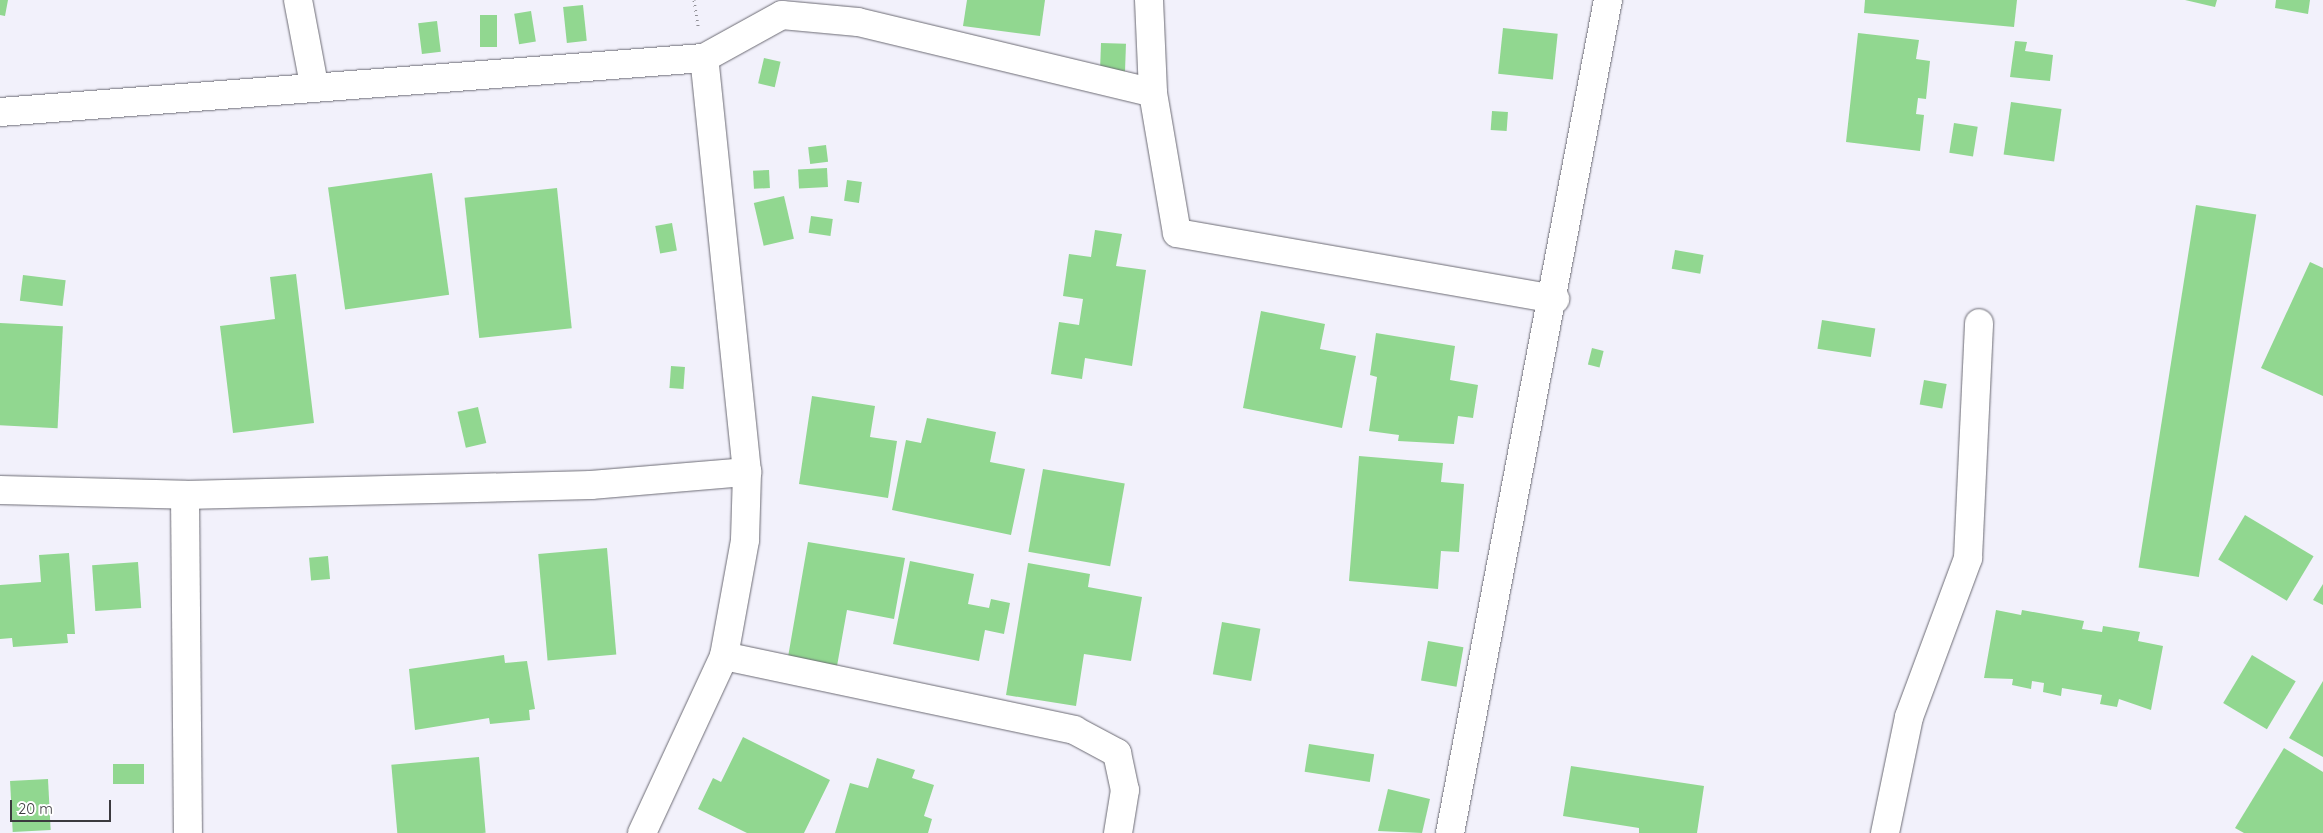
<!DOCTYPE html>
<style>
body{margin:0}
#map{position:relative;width:2323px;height:833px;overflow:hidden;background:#f2f1fb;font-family:Quicksand,sans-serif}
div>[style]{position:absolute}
.building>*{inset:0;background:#91d790;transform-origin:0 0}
.path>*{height:3px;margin-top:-1.5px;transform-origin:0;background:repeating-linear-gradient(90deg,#908f96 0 1px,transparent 0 5px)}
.roads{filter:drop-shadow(0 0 1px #6c6b74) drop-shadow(0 0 1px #6c6b74)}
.minor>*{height:28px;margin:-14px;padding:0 14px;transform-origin:14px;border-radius:14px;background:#fff}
span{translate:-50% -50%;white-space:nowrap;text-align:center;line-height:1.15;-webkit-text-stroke:5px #fff;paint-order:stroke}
.scale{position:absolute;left:10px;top:800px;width:101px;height:22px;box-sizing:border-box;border:2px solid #3b3a3e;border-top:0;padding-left:6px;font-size:15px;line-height:18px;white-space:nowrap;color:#3b3a3e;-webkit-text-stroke:4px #fff;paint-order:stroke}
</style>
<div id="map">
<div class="building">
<i style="clip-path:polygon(0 0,8px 0,5px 16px,0 15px)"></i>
<i style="clip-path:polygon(967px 0,1045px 0,1040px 36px,963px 26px)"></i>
<i style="clip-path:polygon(1865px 0,2017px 0,2014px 27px,1864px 13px)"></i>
<i style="clip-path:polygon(2185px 0,2217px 0,2215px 7px)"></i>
<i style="clip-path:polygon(2276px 0,2310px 0,2308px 14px,2275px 8px)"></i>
<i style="left:583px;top:5px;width:36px;height:20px;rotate:84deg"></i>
<i style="left:531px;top:11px;width:31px;height:17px;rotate:81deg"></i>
<i style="left:480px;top:15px;width:17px;height:32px"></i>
<i style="left:437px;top:21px;width:31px;height:19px;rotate:83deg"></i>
<i style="left:1503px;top:28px;width:55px;height:46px;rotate:6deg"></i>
<i style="clip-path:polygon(1858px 33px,1919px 40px,1916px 59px,1930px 61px,1926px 99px,1918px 98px,1916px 114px,1924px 115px,1920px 151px,1846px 142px)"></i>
<i style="clip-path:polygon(2015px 41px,2027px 42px,2025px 51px,2053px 55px,2050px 81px,2010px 77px)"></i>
<i style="left:1101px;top:43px;width:25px;height:28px;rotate:2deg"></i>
<i style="left:764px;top:58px;width:17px;height:26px;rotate:13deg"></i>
<i style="left:2011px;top:102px;width:51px;height:53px;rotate:8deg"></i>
<i style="left:1492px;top:111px;width:16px;height:19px;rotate:4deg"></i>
<i style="left:1954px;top:123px;width:24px;height:30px;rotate:9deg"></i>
<i style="left:826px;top:145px;width:17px;height:18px;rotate:83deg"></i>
<i style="left:827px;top:168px;width:19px;height:29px;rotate:87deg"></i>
<i style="left:769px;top:170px;width:18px;height:16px;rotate:87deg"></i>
<i style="left:432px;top:173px;width:123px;height:105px;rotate:82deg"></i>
<i style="left:847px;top:180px;width:15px;height:21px;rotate:8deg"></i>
<i style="left:557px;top:188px;width:141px;height:93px;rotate:84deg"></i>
<i style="left:784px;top:196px;width:44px;height:31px;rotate:77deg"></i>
<i style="left:2196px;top:205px;width:61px;height:367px;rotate:9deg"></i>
<i style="left:811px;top:216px;width:22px;height:17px;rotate:8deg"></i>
<i style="left:672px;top:223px;width:28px;height:17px;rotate:80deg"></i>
<i style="clip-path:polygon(1095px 230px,1122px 234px,1116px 266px,1146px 270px,1132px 366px,1085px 358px,1082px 379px,1051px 374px,1059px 322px,1079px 325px,1083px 299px,1063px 296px,1069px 254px,1091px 257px)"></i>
<i style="left:1675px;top:250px;width:29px;height:19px;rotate:10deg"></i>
<i style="clip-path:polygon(2310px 262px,2323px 268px,2323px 396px,2261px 368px)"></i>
<i style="clip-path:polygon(296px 274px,314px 423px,233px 433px,220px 326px,275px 319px,270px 277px)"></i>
<i style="left:23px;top:275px;width:43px;height:26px;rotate:7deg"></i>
<i style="clip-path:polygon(1261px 311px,1325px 324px,1320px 349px,1356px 356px,1342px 428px,1243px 408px)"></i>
<i style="left:1822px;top:320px;width:54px;height:29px;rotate:9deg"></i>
<i style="left:0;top:323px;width:63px;height:102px;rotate:3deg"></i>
<i style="clip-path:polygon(1376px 333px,1455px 346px,1450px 380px,1478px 385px,1473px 418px,1458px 416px,1454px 444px,1398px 441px,1399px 435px,1369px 431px,1377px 377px,1370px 375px)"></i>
<i style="left:1592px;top:348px;width:12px;height:17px;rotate:14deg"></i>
<i style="left:671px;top:366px;width:14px;height:22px;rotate:4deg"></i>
<i style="left:1924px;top:380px;width:23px;height:25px;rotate:10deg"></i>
<i style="clip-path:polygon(812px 396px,875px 406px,870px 437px,897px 441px,888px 498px,799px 484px)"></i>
<i style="left:478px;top:407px;width:37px;height:21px;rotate:77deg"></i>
<i style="clip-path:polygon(927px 418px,996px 432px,990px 462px,1025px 469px,1011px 535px,892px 510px,906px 440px,921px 443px)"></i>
<i style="clip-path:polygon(1359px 456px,1443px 463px,1441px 482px,1464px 484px,1459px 552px,1441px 551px,1438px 589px,1349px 581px)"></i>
<i style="left:1043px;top:469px;width:83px;height:84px;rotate:10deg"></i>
<i style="left:2245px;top:515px;width:80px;height:52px;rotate:31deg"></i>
<i style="clip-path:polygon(808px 542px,905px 558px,894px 619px,847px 610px,837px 666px,788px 657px)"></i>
<i style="left:607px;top:548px;width:107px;height:69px;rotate:85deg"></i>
<i style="clip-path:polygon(69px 553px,75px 634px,67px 634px,68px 643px,13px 647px,12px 638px,0 639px,0 585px,41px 582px,39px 555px)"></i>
<i style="left:328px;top:556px;width:23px;height:19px;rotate:85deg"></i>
<i style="clip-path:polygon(910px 561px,974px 574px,968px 604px,989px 608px,991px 599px,1010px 603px,1004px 634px,985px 630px,979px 661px,893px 644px)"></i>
<i style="left:138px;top:562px;width:46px;height:46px;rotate:86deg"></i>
<i style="clip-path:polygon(1028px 563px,1090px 574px,1088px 587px,1142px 597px,1131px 661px,1084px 654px,1076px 706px,1006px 695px)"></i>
<i style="clip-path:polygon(2323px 584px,2323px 605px,2313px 600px)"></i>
<i style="clip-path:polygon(1996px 610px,2021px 615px,2022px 610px,2084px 621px,2082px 629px,2102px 632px,2103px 626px,2140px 632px,2138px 641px,2163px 646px,2151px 710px,2119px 699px,2117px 707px,2100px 704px,2102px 695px,2062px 688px,2061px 696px,2043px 692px,2044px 683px,2032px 681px,2031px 689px,2012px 685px,2013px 679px,1984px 678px)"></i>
<i style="left:1222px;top:622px;width:39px;height:53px;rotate:10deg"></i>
<i style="left:1428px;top:641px;width:36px;height:40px;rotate:10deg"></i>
<i style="clip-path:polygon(504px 655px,505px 663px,527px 661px,535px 709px,529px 710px,530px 720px,490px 724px,489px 718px,415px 730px,409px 669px)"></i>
<i style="left:2252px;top:655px;width:51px;height:56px;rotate:31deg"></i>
<i style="clip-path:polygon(2323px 681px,2323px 757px,2289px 738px)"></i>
<i style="clip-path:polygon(743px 737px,830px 780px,804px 833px,747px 833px,698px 809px,713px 778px,721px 782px)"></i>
<i style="left:1309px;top:744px;width:66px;height:28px;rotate:9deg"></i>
<i style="clip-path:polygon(2284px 748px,2323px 772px,2323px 833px,2244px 833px,2235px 828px)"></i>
<i style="left:479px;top:757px;width:76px;height:88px;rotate:85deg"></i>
<i style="clip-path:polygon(877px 758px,915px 770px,912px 778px,934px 785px,924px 816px,932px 819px,928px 833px,835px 833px,850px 783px,868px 788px)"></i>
<i style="left:113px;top:764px;width:31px;height:20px"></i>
<i style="clip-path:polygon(1571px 766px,1704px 786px,1697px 833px,1639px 833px,1639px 828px,1563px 816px)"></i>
<i style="left:48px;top:779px;width:51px;height:38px;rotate:87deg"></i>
<i style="clip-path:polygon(1388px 789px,1430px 799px,1422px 833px,1378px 831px)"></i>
</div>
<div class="path">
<i style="left:694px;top:0;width:26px;rotate:81deg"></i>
</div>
<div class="roads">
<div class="minor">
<i style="left:298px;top:0;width:86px;rotate:79.3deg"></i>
<i style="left:1149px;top:0;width:93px;rotate:87.5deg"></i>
<i style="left:1153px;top:93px;width:142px;rotate:80.3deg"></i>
<i style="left:1177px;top:233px;width:384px;rotate:9.9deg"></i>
<i style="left:0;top:112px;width:706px;rotate:-4.39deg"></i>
<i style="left:704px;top:58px;width:89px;rotate:-28.9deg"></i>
<i style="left:782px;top:15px;width:76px;rotate:5.3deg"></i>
<i style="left:858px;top:22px;width:303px;rotate:13.5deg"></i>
<i style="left:0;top:490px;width:185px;rotate:1.5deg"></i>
<i style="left:185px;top:495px;width:406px;rotate:-1.4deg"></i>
<i style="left:591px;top:485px;width:157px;rotate:-4.8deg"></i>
<i style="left:185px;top:495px;width:338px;rotate:89.5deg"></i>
<i style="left:724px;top:656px;width:358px;rotate:11.9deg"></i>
<i style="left:1074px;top:730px;width:49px;rotate:28.1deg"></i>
<i style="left:1117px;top:753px;width:38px;rotate:78deg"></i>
<i style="left:1125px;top:790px;width:44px;rotate:99.2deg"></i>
<i style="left:642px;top:833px;width:195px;rotate:-65.1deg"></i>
<i style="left:724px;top:656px;width:118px;rotate:-79.7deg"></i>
<i style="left:745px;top:540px;width:68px;rotate:-88.3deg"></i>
<i style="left:747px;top:472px;width:416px;rotate:-95.9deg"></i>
<i style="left:1450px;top:833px;width:848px;rotate:-79.26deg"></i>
<i style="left:1885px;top:833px;width:118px;rotate:-78.3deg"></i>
<i style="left:1909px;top:717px;width:170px;rotate:-69.6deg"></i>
<i style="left:1968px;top:558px;width:235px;rotate:-87.3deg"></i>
</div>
</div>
<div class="scale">20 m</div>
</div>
